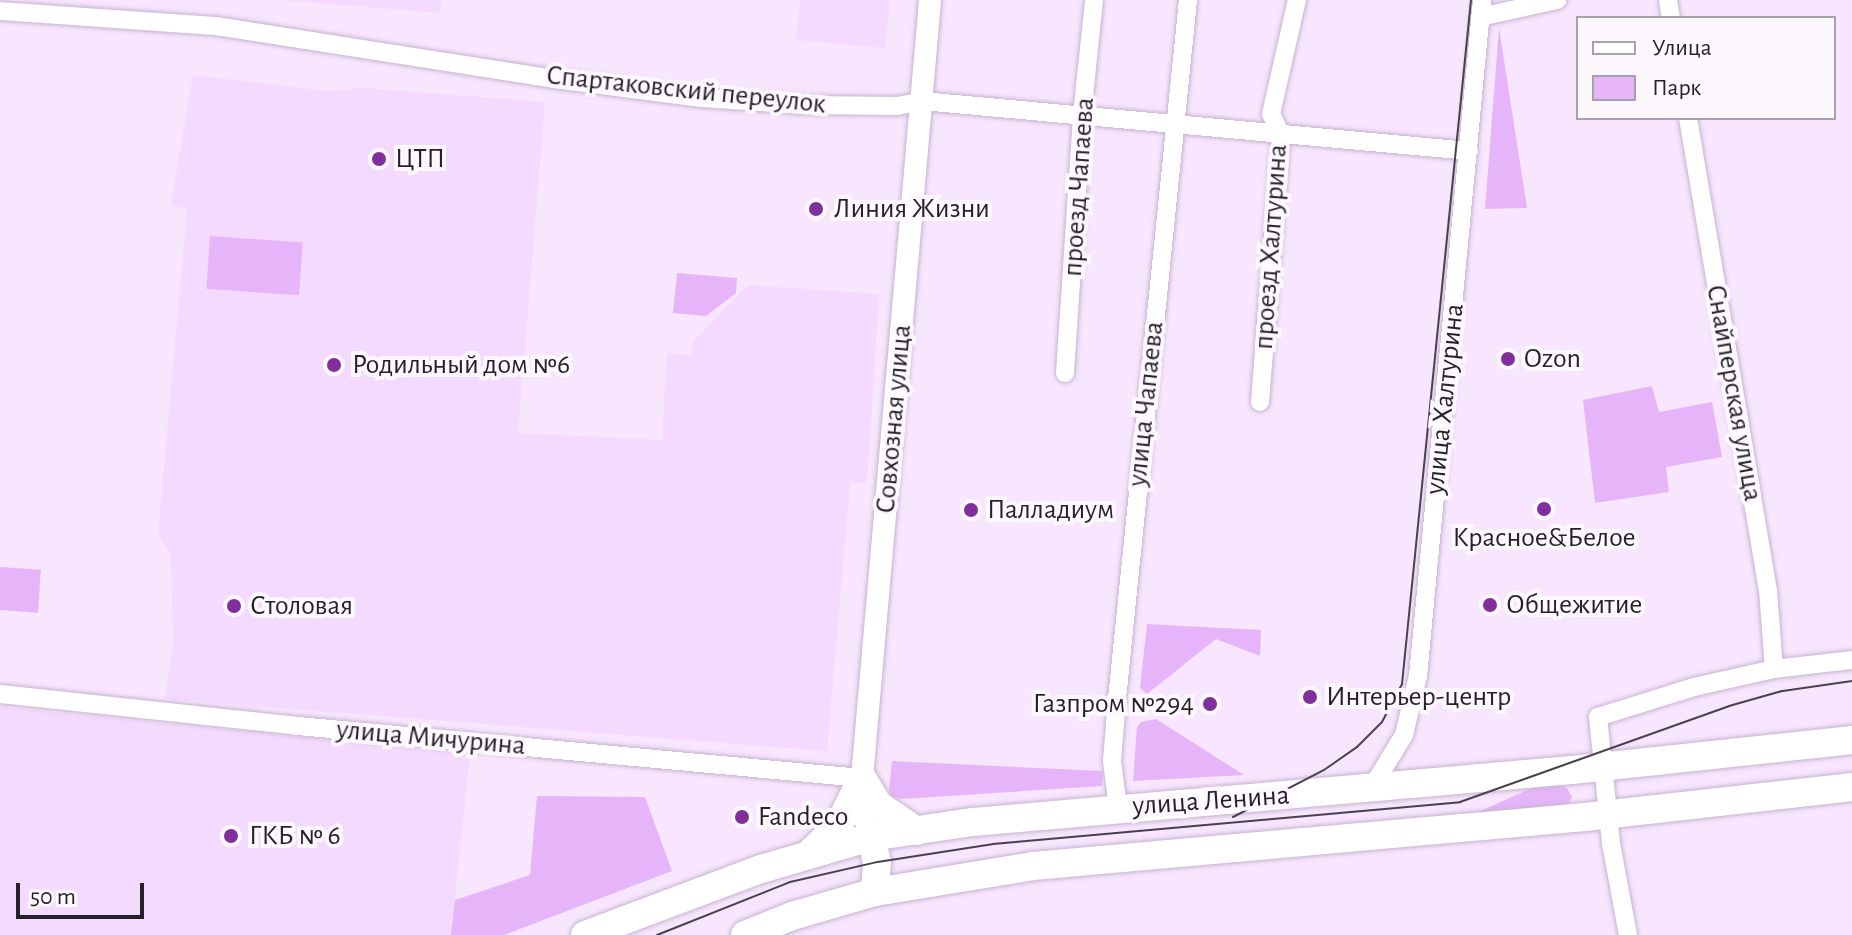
<!DOCTYPE html>
<meta charset="utf-8">
<style>
body{margin:0}
#map{position:relative;width:1852px;height:935px;overflow:hidden;background:#f7e6fe;font-family:"Alegreya Sans",sans-serif}
div>[style]{position:absolute}
.built>*{inset:0;background:#f4dafe}
.green>*{inset:0;background:#e6b5f9;transform-origin:0 0}
.roads{filter:drop-shadow(0 0 2px #c8b3d0) drop-shadow(0 0 2px #c8b3d0)}
.minor>*{height:18px;margin:-9px;padding:0 9px;transform-origin:9px;border-radius:9px;background:#fff}
.tertiary>*{height:22px;margin:-11px;padding:0 11px;transform-origin:11px;border-radius:11px;background:#fff}
.primary>*{height:28px;margin:-14px;padding:0 14px;transform-origin:14px;border-radius:14px;background:#fff}
.tram>*{height:2px;margin:-1px;padding:0 1px;transform-origin:1px;border-radius:1px;background:#4a414e}
.dots>*{width:22px;height:22px;translate:-50% -50%;box-sizing:border-box;border:4px solid #fdf8fe;border-radius:50%}
span{translate:-50% -50%;white-space:nowrap;text-align:center;line-height:1.15;-webkit-text-stroke:8px #fdf8fe;paint-order:stroke}
.street-label{font-size:28px;color:#271f2a}
.poi-label{font-size:28px;color:#271f2a}
.left{translate:0 -50%;text-align:left}
.right{translate:-100% -50%;text-align:right}
.legend{position:absolute;left:1576px;top:16px;width:260px;height:104px;box-sizing:border-box;background:#fdf8fe;border:2px solid #a7a1a9;margin:0;padding:10px 14px;list-style:none;font-size:24px;color:#271f2a}
.legend li{display:flex;align-items:center;gap:16px;height:40px}
.legend b{width:40px;border:2px solid #a7a1a9}
.scale{position:absolute;left:16px;top:883px;width:128px;height:36px;box-sizing:border-box;border:4px solid #271f2a;border-top:0;padding-left:10px;font-size:24px;line-height:28px;white-space:nowrap;color:#271f2a;-webkit-text-stroke:6px #fdf8fe;paint-order:stroke}
</style>
<div id="map">
<div class="built">
<i style="clip-path:polygon(280px 0,441px 0,440px 13px)"></i>
<i style="clip-path:polygon(800px 0,890px 0,885px 48px,796px 40px)"></i>
<i style="clip-path:polygon(193px 75px,327px 91px,364px 88px,545px 102px,518px 433px,662px 440px,667px 353px,691px 355px,693px 341px,748px 285px,879px 294px,867px 482px,850px 484px,827px 751px,165px 699px,173px 642px,171px 555px,158px 534px,187px 209px,171px 205px)"></i>
<i style="clip-path:polygon(0 707px,470px 754px,451px 935px,0 935px)"></i>
</div>
<div class="green">
<i style="clip-path:polygon(1499px 28px,1527px 208px,1485px 209px)"></i>
<i style="left:210px;top:236px;width:93px;height:53px;rotate:4deg"></i>
<i style="clip-path:polygon(677px 273px,737px 278px,736px 293px,706px 316px,673px 313px)"></i>
<i style="clip-path:polygon(1652px 386px,1659px 412px,1712px 402px,1722px 457px,1666px 467px,1669px 492px,1595px 503px,1583px 400px)"></i>
<i style="left:0;top:567px;width:41px;height:43px;rotate:4deg"></i>
<i style="clip-path:polygon(1147px 624px,1261px 630px,1260px 656px,1216px 639px,1147px 694px,1140px 688px)"></i>
<i style="clip-path:polygon(1156px 719px,1244px 775px,1133px 781px,1137px 727px,1141px 722px)"></i>
<i style="clip-path:polygon(892px 761px,1103px 771px,1102px 786px,902px 799px,893px 797px,889px 791px)"></i>
<i style="clip-path:polygon(1559px 785px,1567px 788px,1572px 797px,1566px 810px,1467px 817px,1537px 786px)"></i>
<i style="clip-path:polygon(537px 796px,645px 797px,672px 871px,504px 935px,451px 935px,455px 900px,530px 875px)"></i>
</div>
<div class="roads">
<div class="minor">
<i style="left:1668px;top:0;width:18px;rotate:81deg"></i>
<i style="left:0;top:11px;width:217px;rotate:4deg"></i>
<i style="left:216px;top:26px;width:343px;rotate:8.9deg"></i>
<i style="left:555px;top:79px;width:148px;rotate:7.4deg"></i>
<i style="left:702px;top:98px;width:104px;rotate:3.9deg"></i>
<i style="left:806px;top:105px;width:91px;rotate:0.6deg"></i>
<i style="left:897px;top:106px;width:25px;rotate:-11deg"></i>
<i style="left:922px;top:101px;width:549px;rotate:5.22deg"></i>
<i style="left:1480px;top:17px;width:79px;rotate:-12.4deg"></i>
<i style="left:1688px;top:118px;width:479px;rotate:80.4deg"></i>
<i style="left:1768px;top:590px;width:79px;rotate:85.7deg"></i>
<i style="left:1065px;top:373px;width:259px;rotate:-86.2deg"></i>
<i style="left:1082px;top:115px;width:116px;rotate:-84deg"></i>
<i style="left:1260px;top:402px;width:268px;rotate:-85.5deg"></i>
<i style="left:1281px;top:135px;width:23px;rotate:-115deg"></i>
<i style="left:1271px;top:114px;width:117px;rotate:-77.2deg"></i>
<i style="left:0;top:694px;width:300px;rotate:6.1deg"></i>
<i style="left:298px;top:726px;width:566px;rotate:5.27deg"></i>
<i style="left:1372px;top:787px;width:61px;rotate:-58.4deg"></i>
<i style="left:1404px;top:735px;width:61px;rotate:-76.7deg"></i>
<i style="left:1418px;top:676px;width:679px;rotate:-84.59deg"></i>
<i style="left:1118px;top:808px;width:47px;rotate:-97.3deg"></i>
<i style="left:1112px;top:761px;width:62px;rotate:-85.4deg"></i>
<i style="left:1117px;top:699px;width:703px;rotate:-84.2deg"></i>
<i style="left:1628px;top:935px;width:94px;rotate:-100.5deg"></i>
<i style="left:1611px;top:843px;width:127px;rotate:-95.9deg"></i>
<i style="left:1598px;top:717px;width:101px;rotate:-17.4deg"></i>
<i style="left:1694px;top:687px;width:82px;rotate:-12.7deg"></i>
<i style="left:1774px;top:669px;width:79px;rotate:-6.6deg"></i>
</div>
<div class="tertiary">
<i style="left:871px;top:837px;width:28px;rotate:-109deg"></i>
<i style="left:862px;top:811px;width:33px;rotate:-90deg"></i>
<i style="left:862px;top:778px;width:781px;rotate:-85deg"></i>
</div>
<div class="primary">
<i style="left:862px;top:778px;width:31px;rotate:59deg"></i>
<i style="left:878px;top:805px;width:47px;rotate:33.7deg"></i>
<i style="left:871px;top:837px;width:26px;rotate:77deg"></i>
<i style="left:877px;top:862px;width:30px;rotate:94deg"></i>
<i style="left:811px;top:852px;width:39px;rotate:-44deg"></i>
<i style="left:839px;top:825px;width:52px;rotate:-63.9deg"></i>
<i style="left:585px;top:935px;width:188px;rotate:-20.6deg"></i>
<i style="left:761px;top:869px;width:115px;rotate:-16.2deg"></i>
<i style="left:871px;top:837px;width:103px;rotate:-8.4deg"></i>
<i style="left:973px;top:822px;width:601px;rotate:-4.96deg"></i>
<i style="left:1572px;top:770px;width:282px;rotate:-6.1deg"></i>
<i style="left:745px;top:935px;width:51px;rotate:-22deg"></i>
<i style="left:792px;top:916px;width:86px;rotate:-16.1deg"></i>
<i style="left:875px;top:892px;width:160px;rotate:-9.3deg"></i>
<i style="left:1033px;top:866px;width:554px;rotate:-5.07deg"></i>
<i style="left:1585px;top:817px;width:269px;rotate:-6.4deg"></i>
</div>
</div>
<div class="tram">
<i style="left:1233px;top:817px;width:102px;rotate:-27.3deg"></i>
<i style="left:1324px;top:770px;width:40px;rotate:-34.9deg"></i>
<i style="left:1357px;top:747px;width:35px;rotate:-45deg"></i>
<i style="left:1382px;top:722px;width:43px;rotate:-62.2deg"></i>
<i style="left:1402px;top:684px;width:687px;rotate:-84.24deg"></i>
<i style="left:657px;top:935px;width:143px;rotate:-21.7deg"></i>
<i style="left:790px;top:882px;width:89px;rotate:-12.9deg"></i>
<i style="left:877px;top:862px;width:117px;rotate:-8.8deg"></i>
<i style="left:993px;top:844px;width:469px;rotate:-5.1deg"></i>
<i style="left:1460px;top:802px;width:286px;rotate:-19.6deg"></i>
<i style="left:1729px;top:706px;width:55px;rotate:-15.8deg"></i>
<i style="left:1782px;top:691px;width:71px;rotate:-8.1deg"></i>
</div>
<div class="dots">
<i style="left:379px;top:159px;background:#822f9e"></i>
<i style="left:816px;top:209px;background:#822f9e"></i>
<i style="left:1508px;top:359px;background:#822f9e"></i>
<i style="left:334px;top:365px;background:#822f9e"></i>
<i style="left:1544px;top:509px;background:#822f9e"></i>
<i style="left:971px;top:510px;background:#822f9e"></i>
<i style="left:1490px;top:605px;background:#822f9e"></i>
<i style="left:234px;top:606px;background:#822f9e"></i>
<i style="left:1310px;top:697px;background:#822f9e"></i>
<i style="left:1210px;top:704px;background:#822f9e"></i>
<i style="left:742px;top:817px;background:#822f9e"></i>
<i style="left:231px;top:836px;background:#822f9e"></i>
</div>
<div class="street-label">
<span style="left:686px;top:90px;rotate:6deg">Спартаковский переулок</span>
<span style="left:1079px;top:187px;rotate:-86deg">проезд Чапаева</span>
<span style="left:1271px;top:247px;rotate:-86deg">проезд Халтурина</span>
<span style="left:1734px;top:393px;rotate:80deg">Снайперская улица</span>
<span style="left:1445px;top:399px;rotate:-84deg">улица Халтурина</span>
<span style="left:1146px;top:404px;rotate:-84deg">улица Чапаева</span>
<span style="left:894px;top:419px;rotate:-85deg">Совхозная улица</span>
<span style="left:431px;top:738px;rotate:5deg">улица Мичурина</span>
<span style="left:1211px;top:801px;rotate:-4deg">улица Ленина</span>
</div>
<div class="poi-label">
<span class="left" style="left:395px;top:159px">ЦТП</span>
<span class="left" style="left:834px;top:209px">Линия Жизни</span>
<span class="left" style="left:1524px;top:359px">Ozon</span>
<span class="left" style="left:352px;top:365px">Родильный дом №6</span>
<span class="left" style="left:987px;top:510px">Палладиум</span>
<span style="left:1544px;top:538px">Красное&amp;Белое</span>
<span class="left" style="left:1506px;top:605px">Общежитие</span>
<span class="left" style="left:250px;top:606px">Столовая</span>
<span class="left" style="left:1326px;top:697px">Интерьер-центр</span>
<span class="right" style="left:1194px;top:704px">Газпром №294</span>
<span class="left" style="left:758px;top:817px">Fandeco</span>
<span class="left" style="left:249px;top:836px">ГКБ № 6</span>
</div>
<ul class="legend">
<li><b style="height:10px;background:#fff"></b>Улица</li>
<li><b style="height:22px;background:#e6b5f9"></b>Парк</li>
</ul>
<div class="scale">50 m</div>
</div>
